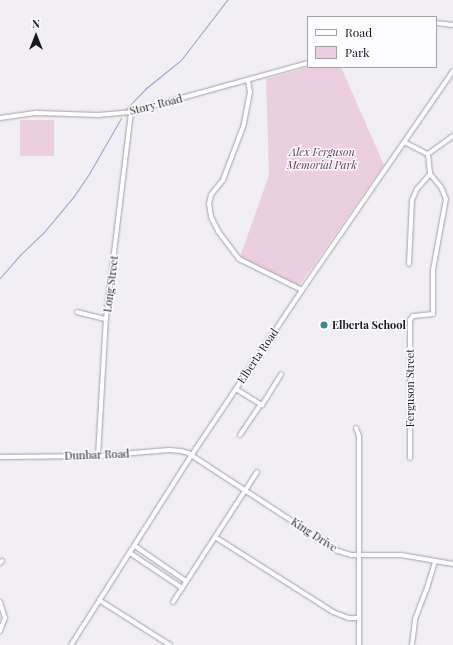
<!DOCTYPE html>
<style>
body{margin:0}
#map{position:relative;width:453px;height:645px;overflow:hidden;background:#f1eff4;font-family:"Playfair Display",serif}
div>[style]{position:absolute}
.green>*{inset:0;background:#ebcedf;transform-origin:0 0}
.stream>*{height:1px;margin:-0.5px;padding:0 0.5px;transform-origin:0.5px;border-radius:0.5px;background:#90a3c9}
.roads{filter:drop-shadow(0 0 1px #a2a0a6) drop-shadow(0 0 1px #a2a0a6)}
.minor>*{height:4px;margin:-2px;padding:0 2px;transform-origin:2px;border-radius:2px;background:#fff}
.dots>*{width:11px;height:11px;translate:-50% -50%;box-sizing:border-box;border:2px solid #fdfdff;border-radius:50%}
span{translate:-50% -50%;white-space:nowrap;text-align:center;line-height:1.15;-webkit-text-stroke:3px #fdfdff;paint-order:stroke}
.street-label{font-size:11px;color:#19181a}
.park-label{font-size:11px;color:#693457;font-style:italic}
.poi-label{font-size:11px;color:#19181a;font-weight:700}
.left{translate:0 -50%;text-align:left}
.legend{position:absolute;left:307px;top:16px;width:130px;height:52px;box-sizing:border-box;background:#fdfdff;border:1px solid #a2a1a3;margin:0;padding:5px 7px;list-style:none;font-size:12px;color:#19181a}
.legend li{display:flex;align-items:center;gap:8px;height:20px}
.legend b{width:20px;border:1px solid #a2a1a3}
.north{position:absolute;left:16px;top:16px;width:40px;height:40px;-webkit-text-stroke:3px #fdfdff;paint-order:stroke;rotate:0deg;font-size:11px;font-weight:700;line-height:16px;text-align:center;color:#19181a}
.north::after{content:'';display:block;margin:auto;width:14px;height:18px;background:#19181a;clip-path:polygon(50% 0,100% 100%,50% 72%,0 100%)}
</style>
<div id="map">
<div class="green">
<i style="clip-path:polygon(309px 67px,341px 67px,384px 165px,299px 286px,240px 257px,269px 175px,266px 79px)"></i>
<i style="left:20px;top:120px;width:34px;height:36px"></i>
</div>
<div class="stream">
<i style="left:125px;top:110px;width:29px;rotate:-46deg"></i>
<i style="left:145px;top:89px;width:46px;rotate:-38.9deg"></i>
<i style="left:181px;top:60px;width:76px;rotate:-52.5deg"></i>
<i style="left:0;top:278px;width:32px;rotate:-49deg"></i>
<i style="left:21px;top:254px;width:32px;rotate:-44deg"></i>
<i style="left:44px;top:232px;width:47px;rotate:-50.2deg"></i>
<i style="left:74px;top:196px;width:29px;rotate:-56deg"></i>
<i style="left:90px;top:172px;width:62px;rotate:-60.1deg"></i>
</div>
<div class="roads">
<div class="minor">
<i style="left:436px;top:23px;width:17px;rotate:7deg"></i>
<i style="left:248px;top:80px;width:12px;rotate:81deg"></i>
<i style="left:250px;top:92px;width:36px;rotate:101deg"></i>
<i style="left:243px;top:127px;width:57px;rotate:110.7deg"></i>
<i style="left:223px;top:180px;width:19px;rotate:129deg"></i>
<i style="left:211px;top:195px;width:9px;rotate:103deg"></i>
<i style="left:209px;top:204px;width:13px;rotate:81deg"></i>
<i style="left:211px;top:217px;width:16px;rotate:63deg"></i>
<i style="left:218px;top:231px;width:35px;rotate:53deg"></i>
<i style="left:239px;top:259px;width:70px;rotate:26.2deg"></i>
<i style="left:0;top:118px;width:37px;rotate:-8deg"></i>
<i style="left:37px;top:113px;width:61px;rotate:1.9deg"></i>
<i style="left:98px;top:115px;width:33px;rotate:-5deg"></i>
<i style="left:131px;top:112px;width:184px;rotate:-15.5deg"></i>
<i style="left:404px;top:142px;width:27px;rotate:27deg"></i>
<i style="left:428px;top:154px;width:20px;rotate:84deg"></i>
<i style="left:430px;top:174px;width:17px;rotate:50deg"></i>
<i style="left:441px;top:187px;width:13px;rotate:67deg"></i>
<i style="left:446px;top:199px;width:72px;rotate:100.4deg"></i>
<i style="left:433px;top:270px;width:44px;rotate:90deg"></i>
<i style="left:433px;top:314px;width:20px;rotate:174deg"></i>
<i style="left:413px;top:316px;width:5px;rotate:127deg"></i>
<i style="left:410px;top:320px;width:138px;rotate:90deg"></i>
<i style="left:428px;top:154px;width:31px;rotate:-36deg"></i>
<i style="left:409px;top:264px;width:64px;rotate:-87.3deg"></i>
<i style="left:412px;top:200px;width:12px;rotate:-66deg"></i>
<i style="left:417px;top:189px;width:20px;rotate:-49deg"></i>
<i style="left:77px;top:312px;width:30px;rotate:14deg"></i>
<i style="left:236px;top:389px;width:31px;rotate:32deg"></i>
<i style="left:262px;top:405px;width:36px;rotate:-58deg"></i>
<i style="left:356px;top:428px;width:9px;rotate:69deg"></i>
<i style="left:359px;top:436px;width:209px;rotate:90deg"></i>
<i style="left:240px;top:435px;width:37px;rotate:-56deg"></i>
<i style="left:98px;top:456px;width:137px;rotate:-86.7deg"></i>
<i style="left:106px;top:319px;width:209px;rotate:-83.1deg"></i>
<i style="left:0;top:457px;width:98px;rotate:-0.6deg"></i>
<i style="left:98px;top:456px;width:71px;rotate:-4.8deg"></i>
<i style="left:169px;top:450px;width:12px;rotate:5deg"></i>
<i style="left:181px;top:451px;width:7px;rotate:16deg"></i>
<i style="left:188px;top:453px;width:179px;rotate:33.2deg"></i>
<i style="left:338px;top:551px;width:14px;rotate:17deg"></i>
<i style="left:351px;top:555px;width:50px"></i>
<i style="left:401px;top:555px;width:53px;rotate:9.8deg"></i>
<i style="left:215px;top:537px;width:140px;rotate:32.4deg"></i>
<i style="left:333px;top:612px;width:17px;rotate:21deg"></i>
<i style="left:349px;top:618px;width:10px"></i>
<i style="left:135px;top:546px;width:62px;rotate:34.5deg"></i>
<i style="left:130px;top:553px;width:63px;rotate:33.9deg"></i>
<i style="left:0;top:563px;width:3px;rotate:-45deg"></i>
<i style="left:99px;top:600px;width:84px;rotate:32.4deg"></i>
<i style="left:0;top:602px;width:17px;rotate:73deg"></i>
<i style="left:5px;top:618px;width:14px;rotate:111deg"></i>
<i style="left:173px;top:602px;width:155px;rotate:-57.1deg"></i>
<i style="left:71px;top:645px;width:224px;rotate:-57.6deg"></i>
<i style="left:191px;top:456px;width:200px;rotate:-56.2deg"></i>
<i style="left:302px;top:290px;width:266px;rotate:-55.4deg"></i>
<i style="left:412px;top:645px;width:26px;rotate:-83deg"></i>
<i style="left:415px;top:619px;width:33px;rotate:-69deg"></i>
<i style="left:427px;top:588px;width:28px;rotate:-73deg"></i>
</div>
</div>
<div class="dots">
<i style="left:324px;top:325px;background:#418990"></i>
</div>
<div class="street-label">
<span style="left:156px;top:105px;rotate:-14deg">Story Road</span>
<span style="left:111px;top:284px;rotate:-83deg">Long Street</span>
<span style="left:258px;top:356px;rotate:-56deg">Elberta Road</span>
<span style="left:410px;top:388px;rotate:-90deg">Ferguson Street</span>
<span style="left:97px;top:455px;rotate:-2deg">Dunbar Road</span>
<span style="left:314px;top:535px;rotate:33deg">King Drive</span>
</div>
<div class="park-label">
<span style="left:322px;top:159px">Alex Ferguson<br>Memorial Park</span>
</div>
<div class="poi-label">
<span class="left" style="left:332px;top:325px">Elberta School</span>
</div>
<ul class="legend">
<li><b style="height:5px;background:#fff"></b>Road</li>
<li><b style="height:11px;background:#ebcedf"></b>Park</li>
</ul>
<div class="north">N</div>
</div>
